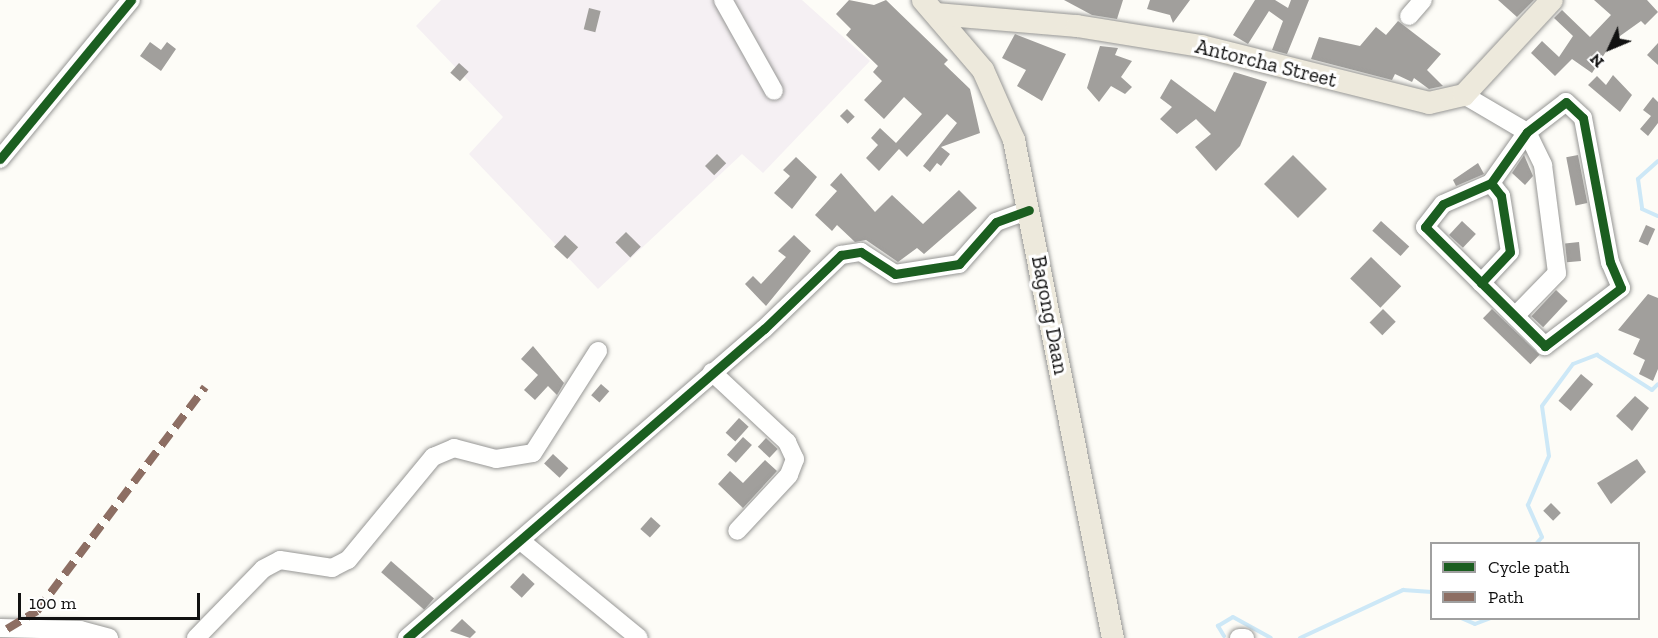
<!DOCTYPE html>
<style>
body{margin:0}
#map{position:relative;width:1658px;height:638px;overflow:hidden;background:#fdfcf7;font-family:"Zilla Slab",serif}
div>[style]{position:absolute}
.industrial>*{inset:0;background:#f5f0f3}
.stream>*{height:4px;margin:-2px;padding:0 2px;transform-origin:2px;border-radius:2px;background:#cde8f7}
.building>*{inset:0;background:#a19f9c;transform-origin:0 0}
.roads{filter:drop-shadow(0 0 2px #979795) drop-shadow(0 0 2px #979795)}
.minor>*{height:18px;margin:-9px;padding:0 9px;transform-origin:9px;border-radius:9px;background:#fffffe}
.major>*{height:22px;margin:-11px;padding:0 11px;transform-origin:11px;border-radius:11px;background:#ede9dc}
.quiet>*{height:8px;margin-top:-4px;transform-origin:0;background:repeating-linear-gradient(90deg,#8d6e63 0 15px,transparent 0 23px)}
.cycleway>*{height:9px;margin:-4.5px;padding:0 4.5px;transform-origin:4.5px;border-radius:4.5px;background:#1b5e20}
span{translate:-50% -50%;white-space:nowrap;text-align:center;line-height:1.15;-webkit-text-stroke:6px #fff;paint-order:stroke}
.street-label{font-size:21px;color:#111}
.legend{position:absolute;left:1430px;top:542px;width:210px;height:78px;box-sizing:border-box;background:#fff;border:2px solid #a0a0a0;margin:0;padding:8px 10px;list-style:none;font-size:18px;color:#111}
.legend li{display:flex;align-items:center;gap:12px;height:30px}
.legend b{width:30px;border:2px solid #a0a0a0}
.north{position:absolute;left:1580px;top:18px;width:60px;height:60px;-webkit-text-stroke:4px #fff;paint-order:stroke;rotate:226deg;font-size:16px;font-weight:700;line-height:24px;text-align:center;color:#111}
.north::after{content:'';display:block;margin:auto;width:21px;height:27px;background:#111;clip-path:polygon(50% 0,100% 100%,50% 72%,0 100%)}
.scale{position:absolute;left:18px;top:593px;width:182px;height:27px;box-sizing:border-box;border:3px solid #111;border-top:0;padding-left:8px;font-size:18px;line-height:21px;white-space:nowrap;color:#111;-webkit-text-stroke:4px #fff;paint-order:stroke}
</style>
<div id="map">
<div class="industrial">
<i style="clip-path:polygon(441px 0,802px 0,870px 61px,763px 173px,742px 154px,598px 289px,469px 154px,503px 117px,416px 26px)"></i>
</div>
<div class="stream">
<i style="left:1658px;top:161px;width:27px;rotate:138deg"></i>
<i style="left:1638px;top:179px;width:30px;rotate:82deg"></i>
<i style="left:1642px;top:209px;width:17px;rotate:24deg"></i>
<i style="left:1536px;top:544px;width:9px;rotate:-49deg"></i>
<i style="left:1542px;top:537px;width:35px;rotate:-114deg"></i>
<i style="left:1528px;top:505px;width:53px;rotate:-66.8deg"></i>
<i style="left:1549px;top:456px;width:50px;rotate:-98deg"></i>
<i style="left:1542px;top:406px;width:52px;rotate:-53.6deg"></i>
<i style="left:1573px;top:364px;width:26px;rotate:-21deg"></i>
<i style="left:1597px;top:355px;width:65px;rotate:32.5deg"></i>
<i style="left:1652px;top:390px;width:8px;rotate:-45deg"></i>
<i style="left:1461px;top:618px;width:15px;rotate:23deg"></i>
<i style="left:1475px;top:624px;width:17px;rotate:-21deg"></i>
<i style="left:1224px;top:636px;width:12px;rotate:-121deg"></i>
<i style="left:1218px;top:626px;width:17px;rotate:-31deg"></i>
<i style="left:1233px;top:617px;width:43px;rotate:28.9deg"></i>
<i style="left:1300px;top:638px;width:114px;rotate:-25deg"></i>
<i style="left:1403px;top:590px;width:29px;rotate:4deg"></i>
</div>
<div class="building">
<i style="clip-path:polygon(849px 0,874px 5px,886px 0,948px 60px,944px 64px,970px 89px,980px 133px,941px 147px,950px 154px,941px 166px,937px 163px,930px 172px,923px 166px,957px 123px,947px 114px,907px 157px,899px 149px,879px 171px,866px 158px,878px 145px,871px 138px,880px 128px,896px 143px,922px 114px,904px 97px,884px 119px,864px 100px,882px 81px,873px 72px,878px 66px,846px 35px,851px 29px,836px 14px)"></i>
<i style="clip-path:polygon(1064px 0,1123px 0,1117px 19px,1092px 15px)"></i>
<i style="clip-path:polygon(1150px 0,1190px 0,1173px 23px,1170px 15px,1147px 9px)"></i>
<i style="clip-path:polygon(1255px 0,1275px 0,1288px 8px,1291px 0,1309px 0,1287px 54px,1272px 50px,1283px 21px,1269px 11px,1248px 44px,1233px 35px)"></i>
<i style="clip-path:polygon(1498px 0,1534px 0,1517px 17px)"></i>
<i style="clip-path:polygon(1594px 0,1647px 0,1658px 12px,1645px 25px,1641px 21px,1613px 41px,1592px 73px,1572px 59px,1555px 76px,1531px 53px,1542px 41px,1559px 57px,1573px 36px,1554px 18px,1562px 10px,1590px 37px,1611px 15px)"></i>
<i style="left:589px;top:8px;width:12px;height:22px;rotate:14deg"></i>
<i style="clip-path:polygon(1398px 21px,1441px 54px,1427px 70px,1443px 86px,1429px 89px,1414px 78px,1412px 82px,1395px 74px,1392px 80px,1311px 59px,1319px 37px,1360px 46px,1376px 27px,1386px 35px)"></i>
<i style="clip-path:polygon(1015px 34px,1066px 54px,1042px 101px,1017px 86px,1026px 70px,1002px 58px)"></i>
<i style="clip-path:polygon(150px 42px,161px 50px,167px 42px,176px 49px,161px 71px,140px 56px)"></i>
<i style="clip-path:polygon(1658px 43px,1658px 65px,1647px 55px)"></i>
<i style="clip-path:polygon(1100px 46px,1118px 48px,1115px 55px,1132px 61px,1121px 77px,1132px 87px,1125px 94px,1111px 86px,1099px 102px,1087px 88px)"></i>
<i style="left:459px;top:63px;width:13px;height:13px;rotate:42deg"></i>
<i style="clip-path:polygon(1234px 72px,1267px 82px,1240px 146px,1216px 171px,1195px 147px,1211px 134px,1196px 119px,1177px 134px,1160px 119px,1172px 107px,1160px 98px,1171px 79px,1215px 112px)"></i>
<i style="clip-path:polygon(1613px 75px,1632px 95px,1620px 112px,1588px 85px,1597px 76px,1606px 85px)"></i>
<i style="clip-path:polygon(1653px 97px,1658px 102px,1658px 123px,1648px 136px,1640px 129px,1651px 116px,1643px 110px)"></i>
<i style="left:847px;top:109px;width:11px;height:10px;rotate:45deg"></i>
<i style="left:717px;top:154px;width:13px;height:17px;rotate:45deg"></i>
<i style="left:1293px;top:155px;width:48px;height:41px;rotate:45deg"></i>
<i style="clip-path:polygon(1524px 155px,1533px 176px,1525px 185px,1512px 173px)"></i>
<i style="left:1578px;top:155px;width:49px;height:12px;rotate:79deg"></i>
<i style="clip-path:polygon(796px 157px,817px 177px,792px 209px,774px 193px,790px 176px,783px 170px)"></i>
<i style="clip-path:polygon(1478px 163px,1484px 174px,1456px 186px,1453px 180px)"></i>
<i style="clip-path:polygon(841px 173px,875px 212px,892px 195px,923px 224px,959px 190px,977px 208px,924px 254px,917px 248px,898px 262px,866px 240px,855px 242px,837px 225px,832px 231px,815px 215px,837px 191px,830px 185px)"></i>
<i style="left:1381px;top:221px;width:38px;height:13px;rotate:42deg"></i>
<i style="left:1462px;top:221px;width:19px;height:19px;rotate:43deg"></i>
<i style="left:1646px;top:225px;width:10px;height:18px;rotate:24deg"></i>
<i style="left:626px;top:232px;width:21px;height:15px;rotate:45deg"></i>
<i style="left:565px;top:235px;width:18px;height:16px;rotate:43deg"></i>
<i style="clip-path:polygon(794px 235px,811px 251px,766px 306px,745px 284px,753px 276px,761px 284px,786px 257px,778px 251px)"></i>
<i style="left:1579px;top:242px;width:19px;height:14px;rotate:84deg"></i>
<i style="left:1371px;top:257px;width:42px;height:30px;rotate:44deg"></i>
<i style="left:1556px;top:290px;width:16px;height:36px;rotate:43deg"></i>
<i style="clip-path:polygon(1648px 294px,1658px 298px,1658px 369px,1653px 381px,1639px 374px,1645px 360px,1633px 354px,1640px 339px,1618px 330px)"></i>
<i style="left:1383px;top:309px;width:18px;height:19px;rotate:45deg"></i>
<i style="left:1492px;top:309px;width:66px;height:13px;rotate:44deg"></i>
<i style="clip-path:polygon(533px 346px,564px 383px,557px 395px,548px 386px,535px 400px,524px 390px,538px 375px,521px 359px)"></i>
<i style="left:1581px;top:374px;width:16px;height:35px;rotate:40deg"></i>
<i style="left:601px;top:384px;width:11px;height:15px;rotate:41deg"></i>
<i style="clip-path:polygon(1635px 396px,1649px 408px,1632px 431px,1616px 416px)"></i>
<i style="left:739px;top:418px;width:13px;height:20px;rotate:42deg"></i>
<i style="left:743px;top:437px;width:12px;height:24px;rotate:42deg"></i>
<i style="left:766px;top:438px;width:16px;height:12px;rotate:43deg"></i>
<i style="left:553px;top:454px;width:21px;height:13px;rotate:43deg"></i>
<i style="clip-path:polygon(1637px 459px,1646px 472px,1611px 504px,1597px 483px)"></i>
<i style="clip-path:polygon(765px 460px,777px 471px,743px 508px,718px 484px,730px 471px,743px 483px)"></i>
<i style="left:1551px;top:503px;width:14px;height:11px;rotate:45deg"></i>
<i style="left:651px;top:517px;width:13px;height:16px;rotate:42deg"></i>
<i style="left:391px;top:561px;width:57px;height:15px;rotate:41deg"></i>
<i style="left:523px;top:573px;width:16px;height:19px;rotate:43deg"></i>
<i style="clip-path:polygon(462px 619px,476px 632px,470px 638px,450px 631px)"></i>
</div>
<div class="roads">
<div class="minor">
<i style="left:723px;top:0;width:104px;rotate:60.7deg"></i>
<i style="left:1409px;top:16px;width:21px;rotate:-49deg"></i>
<i style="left:1464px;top:95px;width:73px;rotate:30.4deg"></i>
<i style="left:1527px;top:132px;width:37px;rotate:64deg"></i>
<i style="left:1543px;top:165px;width:109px;rotate:82.6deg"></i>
<i style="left:1557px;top:273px;width:60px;rotate:134.3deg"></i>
<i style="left:0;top:159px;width:206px;rotate:-50.5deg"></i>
<i style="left:1481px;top:283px;width:42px;rotate:-46.9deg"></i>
<i style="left:1510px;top:252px;width:57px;rotate:-99.1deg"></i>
<i style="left:1501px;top:196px;width:16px;rotate:-128deg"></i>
<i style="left:1491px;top:183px;width:62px;rotate:-54.8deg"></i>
<i style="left:1527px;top:132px;width:49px;rotate:-37.6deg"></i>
<i style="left:1566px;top:102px;width:23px;rotate:43deg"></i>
<i style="left:1583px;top:118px;width:147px;rotate:79.4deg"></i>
<i style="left:1610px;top:262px;width:28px;rotate:67deg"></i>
<i style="left:1621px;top:288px;width:96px;rotate:142.7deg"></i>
<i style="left:1545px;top:346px;width:169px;rotate:-135.2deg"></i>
<i style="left:1425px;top:227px;width:29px;rotate:-52deg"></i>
<i style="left:1443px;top:204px;width:52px;rotate:-23.6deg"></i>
<i style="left:712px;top:372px;width:103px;rotate:43deg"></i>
<i style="left:787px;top:442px;width:19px;rotate:65deg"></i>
<i style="left:795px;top:459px;width:17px;rotate:111deg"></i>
<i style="left:789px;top:475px;width:76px;rotate:132.9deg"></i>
<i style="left:522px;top:542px;width:151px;rotate:39.4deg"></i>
<i style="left:0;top:628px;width:80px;rotate:1.4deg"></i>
<i style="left:80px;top:630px;width:30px;rotate:15deg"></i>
<i style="left:196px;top:638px;width:96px;rotate:-45.8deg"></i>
<i style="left:263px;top:569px;width:19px;rotate:-28deg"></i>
<i style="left:280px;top:560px;width:53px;rotate:8.7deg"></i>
<i style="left:332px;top:568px;width:18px;rotate:-27deg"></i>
<i style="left:348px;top:560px;width:134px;rotate:-50.5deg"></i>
<i style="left:433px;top:457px;width:23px;rotate:-23deg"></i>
<i style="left:454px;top:448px;width:43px;rotate:14.7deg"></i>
<i style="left:496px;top:459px;width:37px;rotate:-9deg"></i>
<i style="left:533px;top:453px;width:121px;rotate:-57.5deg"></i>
<i style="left:407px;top:638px;width:472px;rotate:-40.9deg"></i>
<i style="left:764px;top:329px;width:107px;rotate:-43.9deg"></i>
<i style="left:841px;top:255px;width:20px;rotate:-9deg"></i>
<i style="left:861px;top:252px;width:40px;rotate:32.9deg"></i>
<i style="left:895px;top:274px;width:65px;rotate:-8.9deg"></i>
<i style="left:959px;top:264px;width:56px;rotate:-48.6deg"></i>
<i style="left:996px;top:222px;width:35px;rotate:-20deg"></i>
<i style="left:1239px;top:638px;width:6px"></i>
</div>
<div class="major">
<i style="left:923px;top:0;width:92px;rotate:49.4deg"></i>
<i style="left:983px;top:70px;width:77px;rotate:66.1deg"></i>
<i style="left:1014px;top:140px;width:508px;rotate:78.76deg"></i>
<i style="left:936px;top:14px;width:142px;rotate:4.9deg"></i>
<i style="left:1077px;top:26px;width:126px;rotate:9.2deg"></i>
<i style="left:1201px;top:46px;width:235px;rotate:14deg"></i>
<i style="left:1429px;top:103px;width:36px;rotate:-13deg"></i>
<i style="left:1464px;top:95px;width:129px;rotate:-47.2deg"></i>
</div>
</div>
<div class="quiet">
<i style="left:7px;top:629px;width:35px;rotate:-31deg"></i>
<i style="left:37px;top:611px;width:280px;rotate:-53.1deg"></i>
</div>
<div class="cycleway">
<i style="left:0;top:159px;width:206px;rotate:-50.5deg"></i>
<i style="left:1481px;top:283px;width:42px;rotate:-46.9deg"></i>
<i style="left:1510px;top:252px;width:57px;rotate:-99.1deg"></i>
<i style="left:1501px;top:196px;width:16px;rotate:-128deg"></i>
<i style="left:1491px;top:183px;width:62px;rotate:-54.8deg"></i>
<i style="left:1527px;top:132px;width:49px;rotate:-37.6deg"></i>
<i style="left:1566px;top:102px;width:23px;rotate:43deg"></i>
<i style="left:1583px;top:118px;width:147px;rotate:79.4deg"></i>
<i style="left:1610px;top:262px;width:28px;rotate:67deg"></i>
<i style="left:1621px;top:288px;width:96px;rotate:142.7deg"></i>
<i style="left:1545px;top:346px;width:169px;rotate:-135.2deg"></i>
<i style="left:1425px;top:227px;width:29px;rotate:-52deg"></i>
<i style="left:1443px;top:204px;width:52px;rotate:-23.6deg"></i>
<i style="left:407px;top:638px;width:472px;rotate:-40.9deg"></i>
<i style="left:764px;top:329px;width:107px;rotate:-43.9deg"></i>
<i style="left:841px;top:255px;width:20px;rotate:-9deg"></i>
<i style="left:861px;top:252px;width:40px;rotate:32.9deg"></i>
<i style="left:895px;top:274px;width:65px;rotate:-8.9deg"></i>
<i style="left:959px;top:264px;width:56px;rotate:-48.6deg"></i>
<i style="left:996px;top:222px;width:35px;rotate:-20deg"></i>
</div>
<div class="street-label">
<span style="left:1266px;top:63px;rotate:14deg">Antorcha Street</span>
<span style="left:1050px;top:315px;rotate:79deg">Bagong Daan</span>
</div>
<ul class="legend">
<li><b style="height:8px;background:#1b5e20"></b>Cycle path</li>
<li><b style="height:8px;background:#8d6e63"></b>Path</li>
</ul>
<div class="north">N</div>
<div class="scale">100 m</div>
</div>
